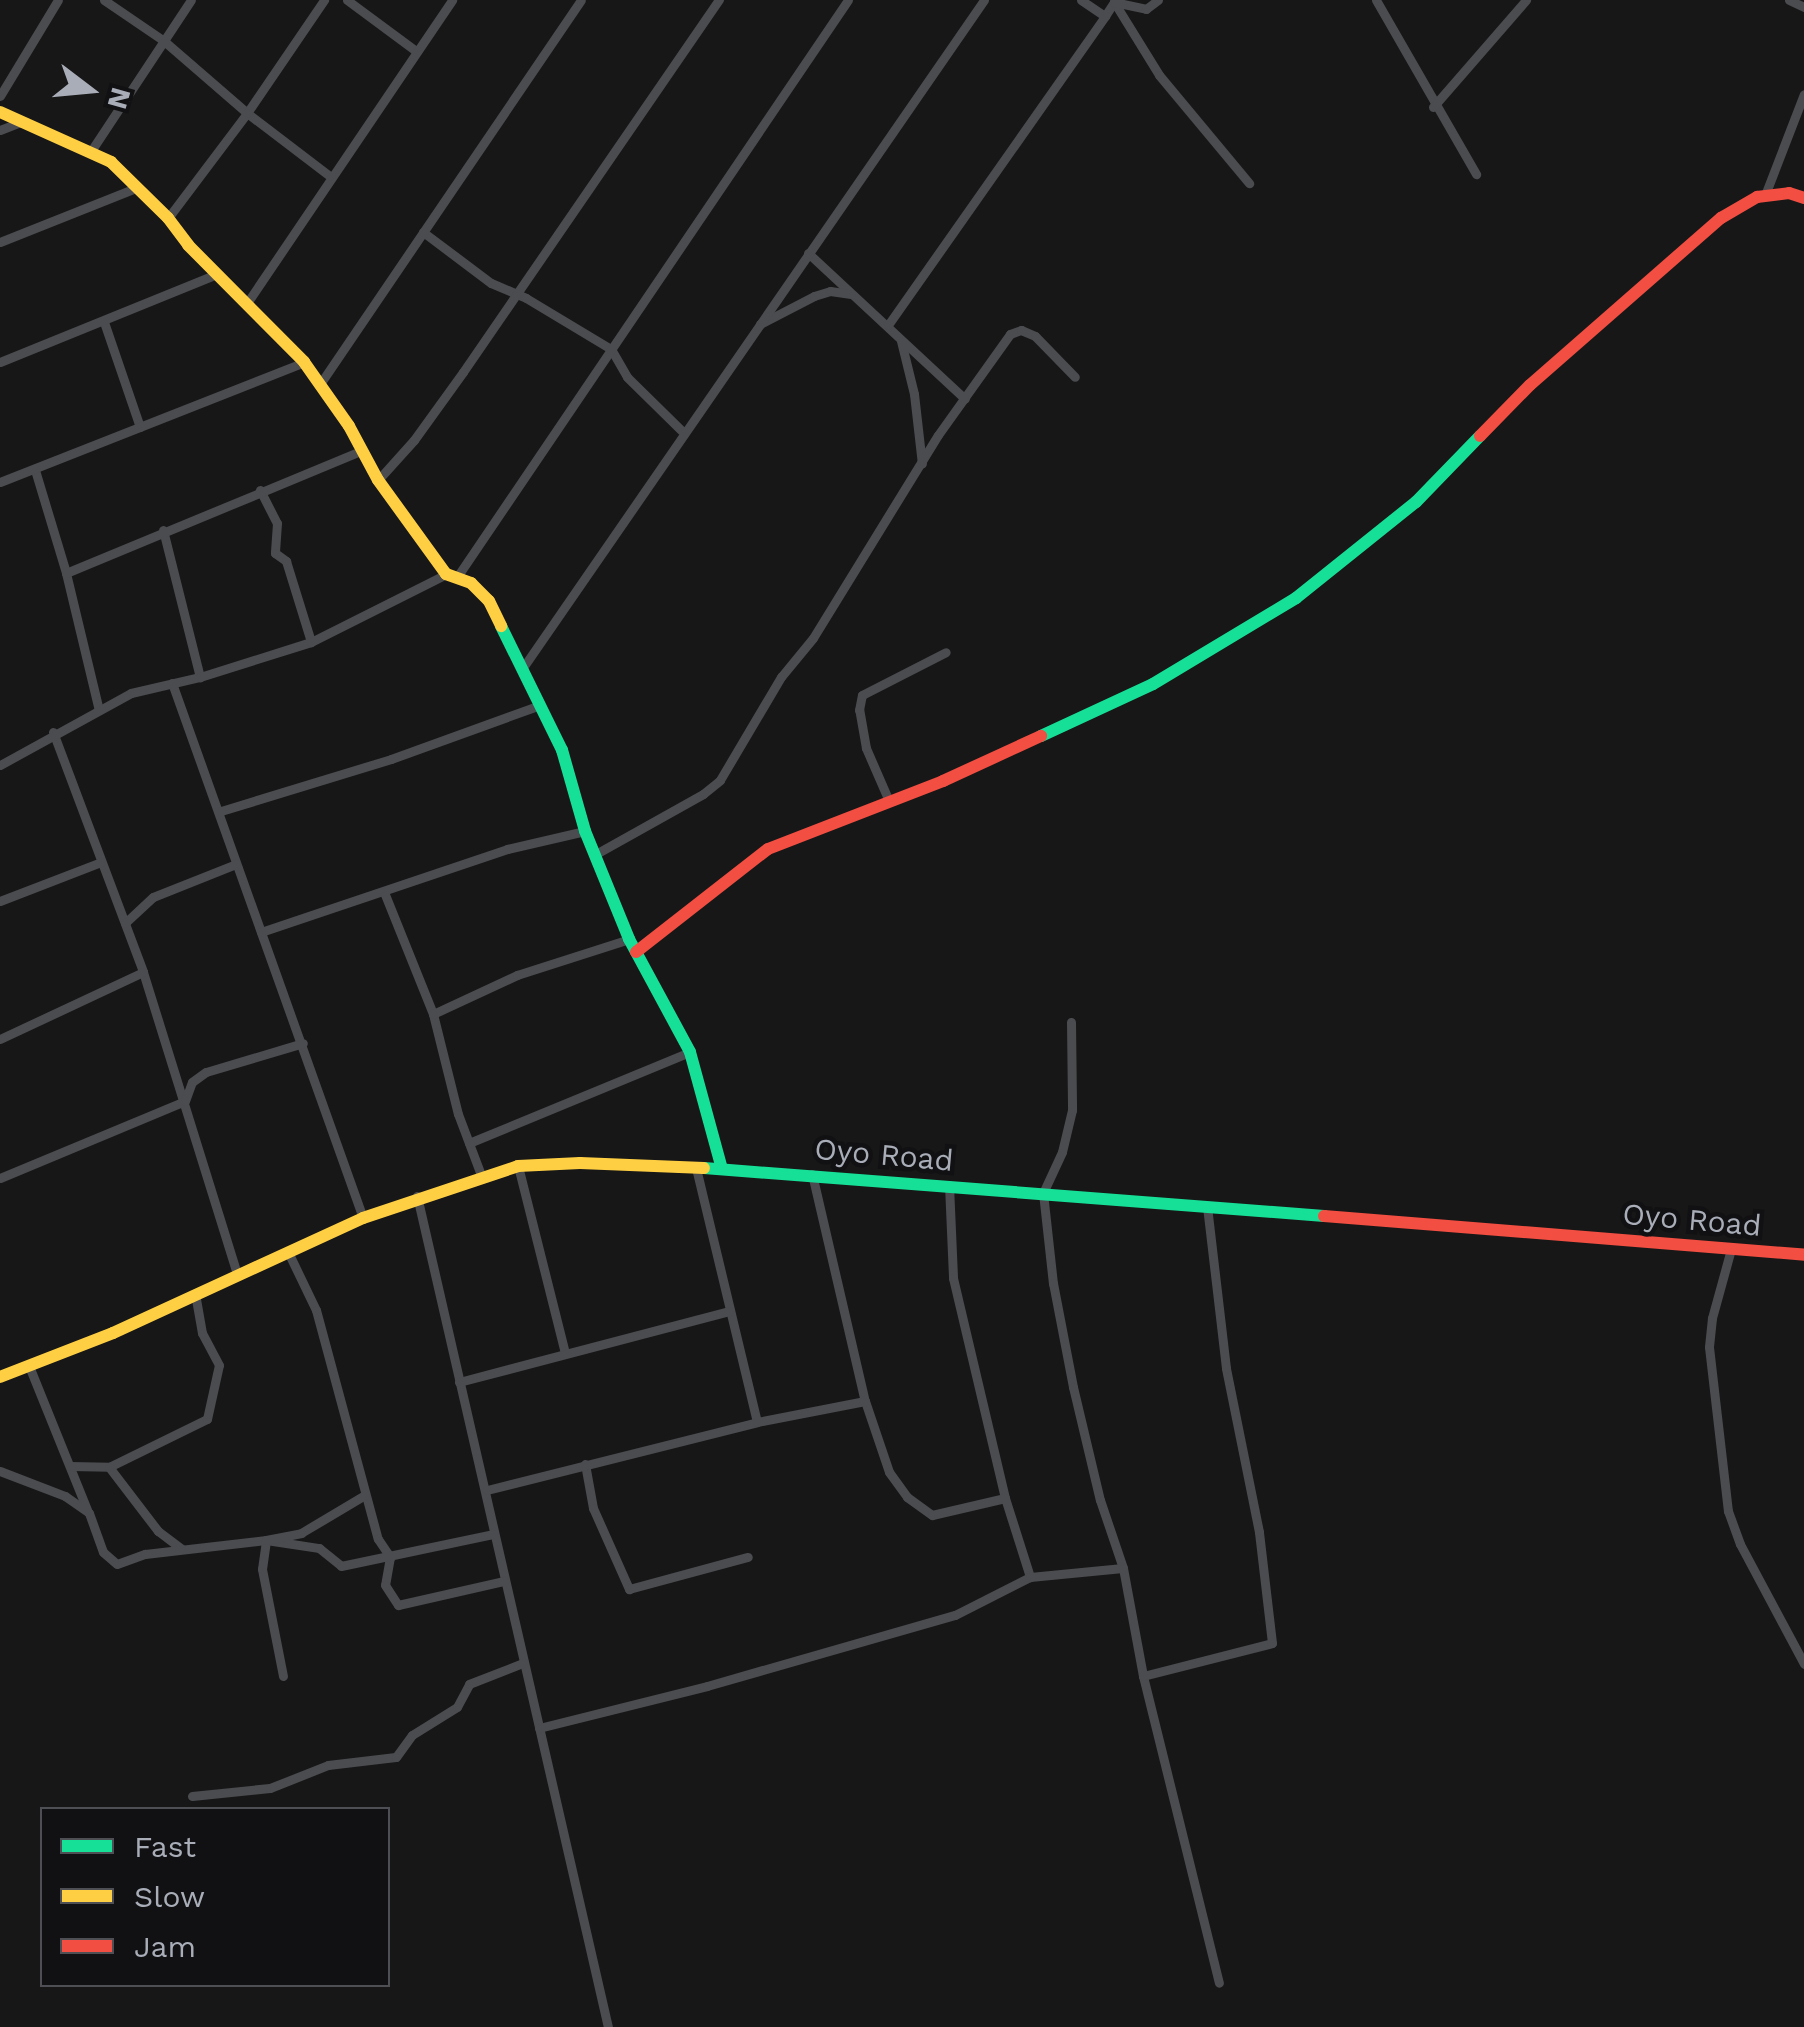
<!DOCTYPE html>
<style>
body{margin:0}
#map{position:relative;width:1804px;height:2027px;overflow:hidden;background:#171717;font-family:"Work Sans",sans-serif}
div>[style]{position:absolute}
.street>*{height:9px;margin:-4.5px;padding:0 4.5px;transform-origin:4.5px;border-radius:4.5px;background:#4b4c50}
.fast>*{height:12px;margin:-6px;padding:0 6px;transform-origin:6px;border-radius:6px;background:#16e098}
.slow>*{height:12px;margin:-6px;padding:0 6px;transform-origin:6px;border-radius:6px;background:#ffcf43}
.jam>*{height:12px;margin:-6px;padding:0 6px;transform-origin:6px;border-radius:6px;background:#f24e42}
span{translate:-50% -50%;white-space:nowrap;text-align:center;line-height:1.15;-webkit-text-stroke:9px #111113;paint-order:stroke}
.street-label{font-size:30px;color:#a8adb8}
.legend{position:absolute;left:40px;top:1807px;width:350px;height:180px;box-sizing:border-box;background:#111113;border:2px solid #4d4f55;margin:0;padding:12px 18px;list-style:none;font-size:30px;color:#a8adb8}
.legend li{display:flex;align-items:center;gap:20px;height:50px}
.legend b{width:50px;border:2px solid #4d4f55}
.north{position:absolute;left:40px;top:40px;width:100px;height:100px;-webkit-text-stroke:8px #111113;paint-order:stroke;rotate:106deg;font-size:28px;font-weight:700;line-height:40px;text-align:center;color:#a8adb8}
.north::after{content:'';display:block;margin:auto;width:35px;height:45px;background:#a8adb8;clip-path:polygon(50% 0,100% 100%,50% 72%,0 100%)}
</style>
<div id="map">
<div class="street">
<i style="left:104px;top:0;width:73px;rotate:34.3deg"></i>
<i style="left:164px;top:41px;width:110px;rotate:40.9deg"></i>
<i style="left:247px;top:113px;width:106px;rotate:37.3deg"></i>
<i style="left:347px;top:0;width:86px;rotate:36.5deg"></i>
<i style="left:1081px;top:0;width:29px;rotate:34deg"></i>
<i style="left:1105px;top:16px;width:17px;rotate:-57deg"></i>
<i style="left:1114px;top:2px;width:86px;rotate:58.3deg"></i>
<i style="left:1159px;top:75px;width:141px;rotate:50.2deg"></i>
<i style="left:1376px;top:0;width:201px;rotate:60.1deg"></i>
<i style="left:1789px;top:0;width:17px;rotate:25deg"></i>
<i style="left:1114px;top:2px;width:33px;rotate:12deg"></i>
<i style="left:1146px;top:9px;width:15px;rotate:-37deg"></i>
<i style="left:0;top:96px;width:112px;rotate:-58.9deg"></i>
<i style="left:1433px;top:107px;width:142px;rotate:-49deg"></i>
<i style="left:0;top:130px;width:22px;rotate:-21deg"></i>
<i style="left:91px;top:151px;width:181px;rotate:-56.5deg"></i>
<i style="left:1765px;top:195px;width:108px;rotate:-68.9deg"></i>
<i style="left:168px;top:218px;width:131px;rotate:-53deg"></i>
<i style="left:247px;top:113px;width:137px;rotate:-55.7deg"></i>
<i style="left:423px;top:232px;width:85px;rotate:36.9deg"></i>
<i style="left:491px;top:283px;width:38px;rotate:23deg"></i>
<i style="left:526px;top:298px;width:99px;rotate:31deg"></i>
<i style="left:611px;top:349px;width:32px;rotate:60deg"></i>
<i style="left:627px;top:377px;width:77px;rotate:44.5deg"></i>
<i style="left:0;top:242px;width:146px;rotate:-21.7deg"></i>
<i style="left:808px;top:253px;width:214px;rotate:42.9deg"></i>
<i style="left:247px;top:303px;width:366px;rotate:-55.9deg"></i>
<i style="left:104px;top:322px;width:111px;rotate:71.1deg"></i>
<i style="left:760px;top:324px;width:61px;rotate:-27.4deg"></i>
<i style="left:814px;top:296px;width:17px;rotate:-17deg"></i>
<i style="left:830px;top:291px;width:21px;rotate:8deg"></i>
<i style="left:888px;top:325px;width:378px;rotate:-54.9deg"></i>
<i style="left:901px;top:341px;width:55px;rotate:76.2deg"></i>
<i style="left:914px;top:394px;width:70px;rotate:83.5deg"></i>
<i style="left:0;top:362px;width:234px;rotate:-22.1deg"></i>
<i style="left:320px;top:384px;width:464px;rotate:-55.8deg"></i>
<i style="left:35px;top:470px;width:108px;rotate:73.2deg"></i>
<i style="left:66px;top:573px;width:141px;rotate:76.5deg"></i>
<i style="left:378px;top:480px;width:54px;rotate:-48deg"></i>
<i style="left:414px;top:440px;width:84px;rotate:-54.2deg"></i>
<i style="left:463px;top:372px;width:452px;rotate:-55.5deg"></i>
<i style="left:0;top:482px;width:327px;rotate:-21.5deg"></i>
<i style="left:260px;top:490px;width:37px;rotate:63deg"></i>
<i style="left:277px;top:523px;width:30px;rotate:94deg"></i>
<i style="left:275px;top:553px;width:14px;rotate:36deg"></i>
<i style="left:286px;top:561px;width:85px;rotate:72.8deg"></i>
<i style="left:163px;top:530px;width:152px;rotate:75.9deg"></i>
<i style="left:66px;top:573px;width:321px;rotate:-22.5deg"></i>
<i style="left:457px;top:577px;width:697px;rotate:-55.88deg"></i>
<i style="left:522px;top:669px;width:813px;rotate:-55.37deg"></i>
<i style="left:172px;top:683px;width:568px;rotate:70.35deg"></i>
<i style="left:53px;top:732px;width:256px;rotate:69.4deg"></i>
<i style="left:143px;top:972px;width:315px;rotate:72.7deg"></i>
<i style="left:0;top:765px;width:149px;rotate:-28.8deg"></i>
<i style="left:131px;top:693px;width:71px;rotate:-13.1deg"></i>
<i style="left:200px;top:677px;width:116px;rotate:-17.5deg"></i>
<i style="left:311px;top:642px;width:151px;rotate:-26.7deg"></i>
<i style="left:889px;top:801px;width:58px;rotate:-113.5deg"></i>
<i style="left:866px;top:748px;width:39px;rotate:-100deg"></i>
<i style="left:859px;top:710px;width:15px;rotate:-79deg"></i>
<i style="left:862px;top:695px;width:94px;rotate:-27.1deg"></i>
<i style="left:221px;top:811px;width:178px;rotate:-17deg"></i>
<i style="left:391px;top:759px;width:158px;rotate:-19.9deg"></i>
<i style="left:594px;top:855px;width:125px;rotate:-29.2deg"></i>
<i style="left:703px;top:794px;width:22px;rotate:-39deg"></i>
<i style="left:720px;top:780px;width:120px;rotate:-59.4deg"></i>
<i style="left:781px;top:677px;width:50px;rotate:-50.6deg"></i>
<i style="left:813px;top:638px;width:238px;rotate:-58.4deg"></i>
<i style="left:938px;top:435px;width:124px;rotate:-54.5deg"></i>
<i style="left:1010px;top:334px;width:12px;rotate:-20deg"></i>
<i style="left:1021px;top:330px;width:15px;rotate:23deg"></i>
<i style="left:1035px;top:336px;width:57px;rotate:45.7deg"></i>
<i style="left:384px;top:892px;width:131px;rotate:68.1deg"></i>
<i style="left:433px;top:1014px;width:103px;rotate:76deg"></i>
<i style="left:458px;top:1114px;width:65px;rotate:69.3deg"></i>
<i style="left:0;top:901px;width:108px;rotate:-21.1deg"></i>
<i style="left:125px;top:923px;width:38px;rotate:-43deg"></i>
<i style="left:153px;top:897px;width:89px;rotate:-21.7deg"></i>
<i style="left:261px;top:932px;width:260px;rotate:-18.6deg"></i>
<i style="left:507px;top:849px;width:80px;rotate:-13deg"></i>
<i style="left:433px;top:1014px;width:93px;rotate:-24.9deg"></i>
<i style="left:517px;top:975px;width:118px;rotate:-17.8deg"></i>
<i style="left:1071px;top:1022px;width:88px;rotate:89.3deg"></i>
<i style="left:1072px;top:1110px;width:43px;rotate:103.4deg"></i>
<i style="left:1062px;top:1152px;width:45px;rotate:114.9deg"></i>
<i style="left:1043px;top:1193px;width:91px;rotate:83.7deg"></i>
<i style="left:1053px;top:1283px;width:106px;rotate:79.1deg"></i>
<i style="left:1073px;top:1387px;width:116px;rotate:76.6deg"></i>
<i style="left:1100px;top:1500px;width:72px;rotate:71.3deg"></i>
<i style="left:1123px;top:1568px;width:110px;rotate:79.5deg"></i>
<i style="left:1143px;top:1676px;width:316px;rotate:76.1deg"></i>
<i style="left:0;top:1039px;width:158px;rotate:-25.1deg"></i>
<i style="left:469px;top:1143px;width:239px;rotate:-22.4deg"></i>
<i style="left:518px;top:1166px;width:193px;rotate:75.9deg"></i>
<i style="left:696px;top:1168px;width:261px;rotate:76.5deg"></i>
<i style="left:812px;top:1174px;width:233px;rotate:76.9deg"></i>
<i style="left:865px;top:1401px;width:75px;rotate:71.3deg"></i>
<i style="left:889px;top:1472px;width:31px;rotate:54deg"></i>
<i style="left:907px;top:1497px;width:31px;rotate:36deg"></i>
<i style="left:932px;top:1515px;width:75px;rotate:-13.1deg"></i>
<i style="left:0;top:1178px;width:200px;rotate:-22.6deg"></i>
<i style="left:185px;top:1101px;width:20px;rotate:-70deg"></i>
<i style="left:192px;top:1082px;width:17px;rotate:-36deg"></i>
<i style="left:206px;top:1072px;width:101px;rotate:-16.6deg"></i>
<i style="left:949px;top:1185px;width:93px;rotate:87.5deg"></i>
<i style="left:953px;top:1278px;width:226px;rotate:76.7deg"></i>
<i style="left:1005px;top:1498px;width:83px;rotate:72.4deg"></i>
<i style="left:417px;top:1196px;width:853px;rotate:77.06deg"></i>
<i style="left:1731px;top:1249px;width:72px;rotate:105.4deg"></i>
<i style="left:1712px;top:1318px;width:29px;rotate:96deg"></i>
<i style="left:1709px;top:1347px;width:165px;rotate:83.4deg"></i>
<i style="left:1728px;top:1511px;width:35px;rotate:70deg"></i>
<i style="left:1740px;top:1544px;width:136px;rotate:61.9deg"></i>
<i style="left:289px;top:1254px;width:62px;rotate:64.3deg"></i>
<i style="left:316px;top:1310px;width:237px;rotate:74.9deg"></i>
<i style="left:378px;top:1539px;width:22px;rotate:56deg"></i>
<i style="left:390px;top:1557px;width:28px;rotate:100deg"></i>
<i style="left:385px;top:1585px;width:24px;rotate:57deg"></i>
<i style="left:398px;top:1605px;width:109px;rotate:-12.8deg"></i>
<i style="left:29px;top:1366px;width:157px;rotate:68deg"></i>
<i style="left:459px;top:1382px;width:280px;rotate:-14.7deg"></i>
<i style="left:585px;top:1464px;width:45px;rotate:79.7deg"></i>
<i style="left:593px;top:1508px;width:89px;rotate:66deg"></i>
<i style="left:629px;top:1589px;width:123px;rotate:-15.1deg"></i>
<i style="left:70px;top:1466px;width:39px;rotate:1deg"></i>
<i style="left:109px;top:1467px;width:109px;rotate:-26.1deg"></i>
<i style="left:207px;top:1419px;width:55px;rotate:-77.5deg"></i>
<i style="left:219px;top:1365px;width:36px;rotate:-118deg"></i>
<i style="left:202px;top:1333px;width:40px;rotate:-100deg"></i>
<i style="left:109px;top:1467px;width:81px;rotate:52.6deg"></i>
<i style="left:158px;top:1531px;width:30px;rotate:37deg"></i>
<i style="left:0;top:1471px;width:70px;rotate:21deg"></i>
<i style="left:65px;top:1496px;width:29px;rotate:35deg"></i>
<i style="left:89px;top:1513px;width:41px;rotate:70.3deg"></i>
<i style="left:103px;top:1552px;width:18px;rotate:41deg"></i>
<i style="left:117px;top:1564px;width:30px;rotate:-20deg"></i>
<i style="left:145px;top:1554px;width:122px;rotate:-6.6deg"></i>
<i style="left:266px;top:1540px;width:54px;rotate:8.6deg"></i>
<i style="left:319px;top:1548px;width:28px;rotate:39deg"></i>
<i style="left:341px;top:1566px;width:155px;rotate:-11.9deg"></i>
<i style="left:487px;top:1490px;width:278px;rotate:-14.1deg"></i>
<i style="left:757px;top:1422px;width:110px;rotate:-11deg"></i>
<i style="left:283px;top:1676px;width:109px;rotate:-101.1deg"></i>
<i style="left:262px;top:1569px;width:29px;rotate:-82deg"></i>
<i style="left:266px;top:1540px;width:36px;rotate:-11deg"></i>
<i style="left:301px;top:1533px;width:74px;rotate:-30.7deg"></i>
<i style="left:1143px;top:1676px;width:133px;rotate:-14.3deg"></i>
<i style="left:1272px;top:1643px;width:112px;rotate:-96.7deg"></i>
<i style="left:1259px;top:1532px;width:167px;rotate:-101.4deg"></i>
<i style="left:1226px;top:1368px;width:163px;rotate:-96.7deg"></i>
<i style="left:539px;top:1728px;width:173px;rotate:-14deg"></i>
<i style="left:707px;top:1686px;width:258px;rotate:-16deg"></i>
<i style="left:955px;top:1615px;width:84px;rotate:-26.9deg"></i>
<i style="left:1030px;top:1577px;width:93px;rotate:-5.5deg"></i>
<i style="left:192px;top:1796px;width:78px;rotate:-5.9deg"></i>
<i style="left:270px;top:1788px;width:62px;rotate:-21.6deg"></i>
<i style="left:328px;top:1765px;width:68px;rotate:-6.7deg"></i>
<i style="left:396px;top:1757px;width:27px;rotate:-54deg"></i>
<i style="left:412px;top:1735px;width:53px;rotate:-31.9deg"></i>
<i style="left:457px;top:1707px;width:26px;rotate:-62deg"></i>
<i style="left:469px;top:1684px;width:58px;rotate:-21.3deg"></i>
</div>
<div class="fast">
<i style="left:501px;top:626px;width:138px;rotate:63.8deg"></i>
<i style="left:562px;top:750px;width:84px;rotate:74.1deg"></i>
<i style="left:585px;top:831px;width:117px;rotate:67.8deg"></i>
<i style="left:629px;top:939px;width:128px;rotate:61.6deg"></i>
<i style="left:690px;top:1052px;width:121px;rotate:74.7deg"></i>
<i style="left:1041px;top:736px;width:123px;rotate:-24.9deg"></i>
<i style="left:1153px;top:684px;width:167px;rotate:-31deg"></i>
<i style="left:1296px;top:598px;width:154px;rotate:-38.7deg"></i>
<i style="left:1416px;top:502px;width:92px;rotate:-45.9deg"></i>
<i style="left:704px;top:1168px;width:622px;rotate:4.43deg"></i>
</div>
<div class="slow">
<i style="left:0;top:112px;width:122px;rotate:24.2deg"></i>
<i style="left:111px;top:162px;width:80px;rotate:44.5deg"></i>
<i style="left:168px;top:218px;width:34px;rotate:53deg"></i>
<i style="left:188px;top:245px;width:165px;rotate:45.2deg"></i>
<i style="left:304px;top:362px;width:78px;rotate:54.9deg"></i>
<i style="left:349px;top:426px;width:61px;rotate:61.8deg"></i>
<i style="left:378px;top:480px;width:116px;rotate:54.1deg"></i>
<i style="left:446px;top:574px;width:27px;rotate:20deg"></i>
<i style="left:471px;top:583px;width:25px;rotate:45deg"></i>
<i style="left:489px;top:601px;width:28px;rotate:64deg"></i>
<i style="left:0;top:1377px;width:121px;rotate:-21.3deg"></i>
<i style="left:113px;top:1333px;width:275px;rotate:-24.7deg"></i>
<i style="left:363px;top:1218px;width:163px;rotate:-18.5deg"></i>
<i style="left:518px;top:1166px;width:62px;rotate:-2.8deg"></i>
<i style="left:580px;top:1163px;width:124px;rotate:2.3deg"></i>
</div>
<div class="jam">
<i style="left:1480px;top:436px;width:71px;rotate:-45.6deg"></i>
<i style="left:1530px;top:385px;width:254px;rotate:-41.2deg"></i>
<i style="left:1721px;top:218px;width:42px;rotate:-30.3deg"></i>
<i style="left:1757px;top:197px;width:32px;rotate:-7deg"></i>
<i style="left:1789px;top:193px;width:16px;rotate:18deg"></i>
<i style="left:636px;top:952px;width:167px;rotate:-38deg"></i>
<i style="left:768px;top:849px;width:188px;rotate:-21.2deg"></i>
<i style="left:943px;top:781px;width:108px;rotate:-24.7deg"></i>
<i style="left:1324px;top:1216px;width:482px;rotate:4.6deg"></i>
</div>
<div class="street-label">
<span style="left:884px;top:1155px;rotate:5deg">Oyo Road</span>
<span style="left:1692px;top:1220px;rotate:5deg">Oyo Road</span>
</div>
<ul class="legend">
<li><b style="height:12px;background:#16e098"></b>Fast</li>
<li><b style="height:12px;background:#ffcf43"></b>Slow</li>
<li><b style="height:12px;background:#f24e42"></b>Jam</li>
</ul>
<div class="north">N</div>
</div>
